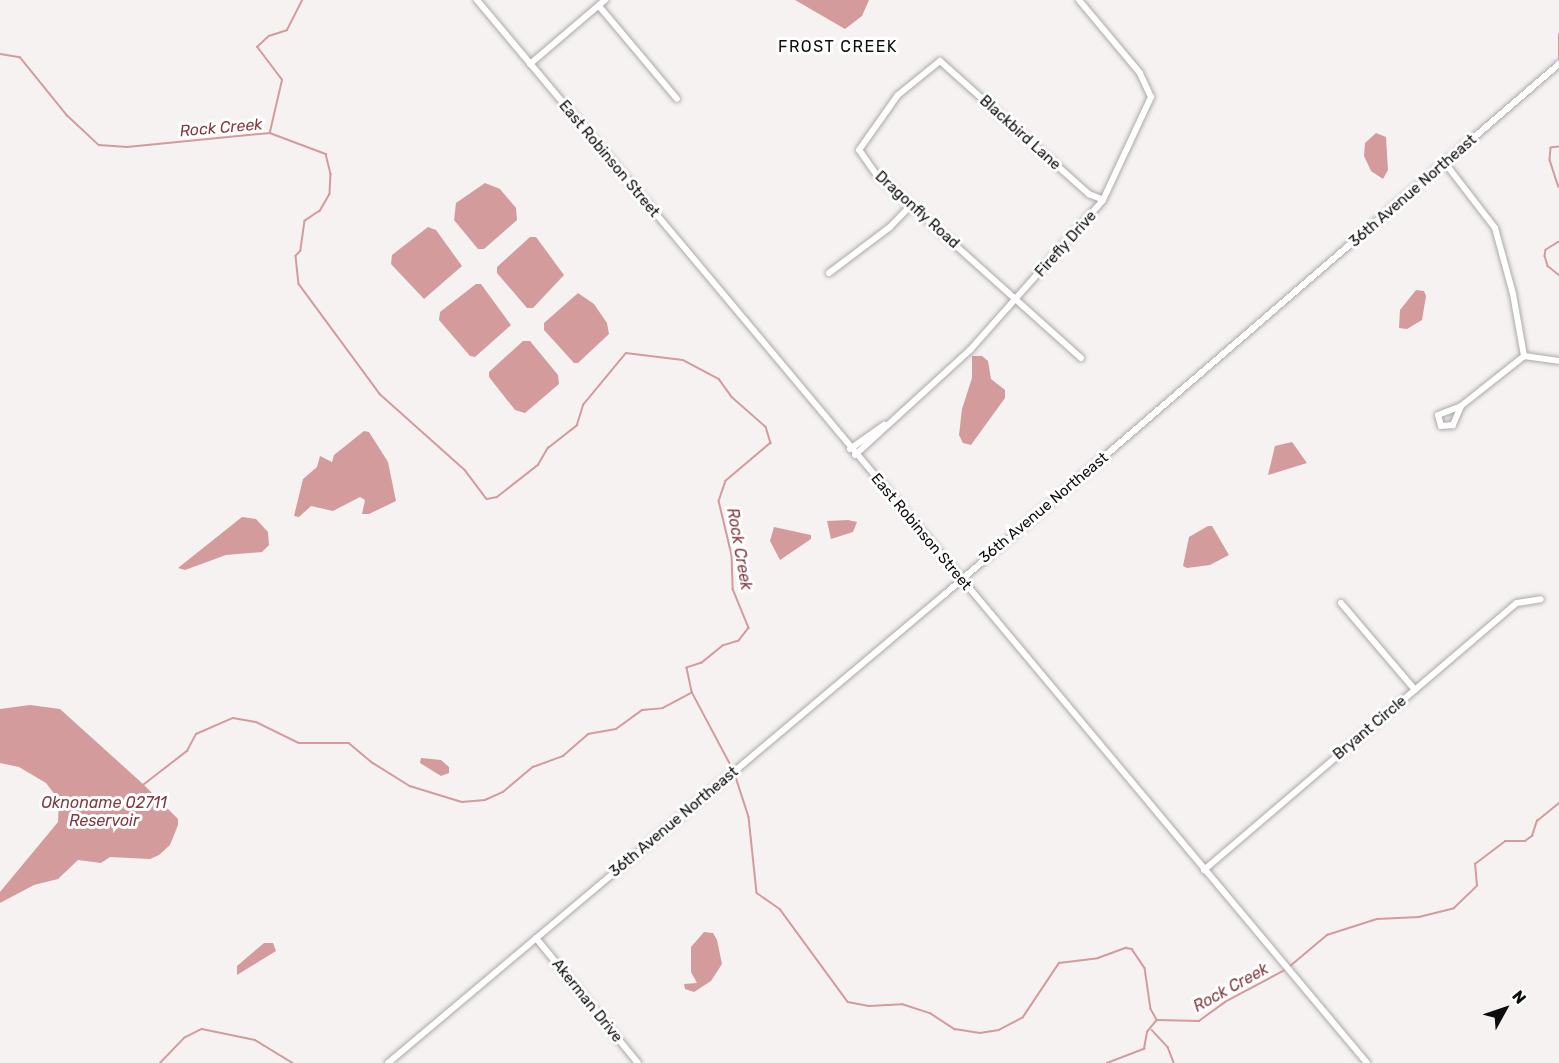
<!DOCTYPE html>
<style>
body{margin:0}
#map{position:relative;width:1559px;height:1063px;overflow:hidden;background:#f6f2f2;font-family:Rubik,sans-serif}
div>[style]{position:absolute}
.water>*{inset:0;background:#d49b9d}
.stream>*{height:1.5px;margin:-0.75px;padding:0 0.75px;transform-origin:0.75px;border-radius:0.75px;background:#d49b9d}
.roads{filter:drop-shadow(0 0 2px #aca9a8) drop-shadow(0 0 2px #aca9a8)}
.minor>*{height:6px;margin:-3px;padding:0 3px;transform-origin:3px;border-radius:3px;background:#fff}
span{translate:-50% -50%;white-space:nowrap;text-align:center;line-height:1.15;-webkit-text-stroke:6px #fff;paint-order:stroke}
.street-label{font-size:15px;color:#0e0d0d}
.neighbourhood-label{font-size:16px;color:#0e0d0d;letter-spacing:1.5px}
.water-label{font-size:16px;color:#823b40;font-style:italic}
.north{position:absolute;left:1475px;top:979px;width:60px;height:60px;-webkit-text-stroke:4px #fff;paint-order:stroke;rotate:50deg;font-size:16px;font-weight:700;line-height:24px;text-align:center;color:#0e0d0d}
.north::after{content:'';display:block;margin:auto;width:21px;height:27px;background:#0e0d0d;clip-path:polygon(50% 0,100% 100%,50% 72%,0 100%)}
</style>
<div id="map">
<div class="water">
<i style="clip-path:polygon(795px 0,869px 0,862px 16px,845px 29px)"></i>
<i style="clip-path:polygon(1376px 133px,1386px 137px,1388px 170px,1383px 179px,1371px 171px,1364px 156px,1365px 143px)"></i>
<i style="clip-path:polygon(485px 183px,500px 189px,516px 208px,517px 220px,484px 249px,478px 249px,454px 220px,456px 203px)"></i>
<i style="clip-path:polygon(428px 227px,436px 230px,462px 266px,424px 299px,391px 264px,392px 255px)"></i>
<i style="clip-path:polygon(530px 237px,536px 237px,564px 275px,533px 308px,527px 308px,497px 273px,497px 267px)"></i>
<i style="clip-path:polygon(476px 284px,481px 284px,511px 325px,475px 357px,470px 356px,439px 320px,440px 312px)"></i>
<i style="clip-path:polygon(1416px 290px,1424px 291px,1426px 296px,1422px 320px,1407px 329px,1399px 328px,1400px 310px)"></i>
<i style="clip-path:polygon(578px 293px,594px 304px,607px 323px,609px 334px,578px 363px,574px 363px,544px 330px,544px 323px)"></i>
<i style="clip-path:polygon(523px 341px,530px 341px,558px 375px,559px 384px,525px 413px,515px 410px,489px 377px,489px 372px)"></i>
<i style="clip-path:polygon(972px 356px,982px 356px,988px 361px,991px 379px,1005px 390px,1005px 398px,971px 445px,963px 443px,959px 435px,962px 409px,972px 378px)"></i>
<i style="clip-path:polygon(364px 431px,369px 432px,388px 462px,396px 501px,369px 514px,362px 514px,365px 500px,360px 497px,333px 511px,311px 506px,299px 517px,294px 516px,303px 479px,317px 467px,320px 456px,332px 462px,334px 455px)"></i>
<i style="clip-path:polygon(1292px 442px,1307px 463px,1268px 475px,1275px 446px)"></i>
<i style="clip-path:polygon(242px 517px,256px 519px,268px 532px,269px 545px,262px 552px,226px 555px,185px 570px,178px 568px)"></i>
<i style="clip-path:polygon(848px 520px,857px 522px,853px 532px,831px 539px,827px 521px)"></i>
<i style="clip-path:polygon(1208px 526px,1212px 526px,1229px 555px,1210px 565px,1187px 568px,1183px 566px,1189px 537px)"></i>
<i style="clip-path:polygon(774px 527px,811px 535px,811px 539px,780px 560px,770px 541px)"></i>
<i style="clip-path:polygon(30px 705px,60px 709px,143px 784px,178px 819px,178px 825px,170px 845px,159px 855px,150px 859px,110px 857px,101px 863px,78px 860px,58px 879px,34px 885px,0 903px,0 892px,58px 822px,59px 800px,46px 783px,19px 767px,0 763px,0 709px)"></i>
<i style="clip-path:polygon(421px 758px,441px 760px,449px 767px,449px 773px,441px 776px,420px 763px)"></i>
<i style="clip-path:polygon(704px 932px,713px 933px,717px 940px,722px 964px,711px 981px,694px 992px,685px 989px,684px 984px,697px 983px,691px 972px,691px 947px)"></i>
<i style="clip-path:polygon(264px 943px,273px 943px,276px 951px,237px 975px,237px 966px)"></i>
</div>
<div class="stream">
<i style="left:0;top:54px;width:20px;rotate:9deg"></i>
<i style="left:20px;top:57px;width:75px;rotate:51deg"></i>
<i style="left:67px;top:115px;width:44px;rotate:43.2deg"></i>
<i style="left:99px;top:145px;width:28px;rotate:4deg"></i>
<i style="left:127px;top:147px;width:144px;rotate:-5.6deg"></i>
<i style="left:270px;top:133px;width:60px;rotate:20.6deg"></i>
<i style="left:326px;top:154px;width:21px;rotate:76deg"></i>
<i style="left:331px;top:174px;width:20px;rotate:93deg"></i>
<i style="left:330px;top:194px;width:20px;rotate:120deg"></i>
<i style="left:320px;top:211px;width:18px;rotate:146deg"></i>
<i style="left:305px;top:221px;width:30px;rotate:98deg"></i>
<i style="left:301px;top:251px;width:7px;rotate:135deg"></i>
<i style="left:296px;top:256px;width:28px;rotate:84deg"></i>
<i style="left:299px;top:284px;width:137px;rotate:53.6deg"></i>
<i style="left:380px;top:394px;width:114px;rotate:41.8deg"></i>
<i style="left:465px;top:470px;width:36px;rotate:53deg"></i>
<i style="left:487px;top:499px;width:10px;rotate:-11deg"></i>
<i style="left:497px;top:497px;width:52px;rotate:-38deg"></i>
<i style="left:538px;top:465px;width:20px;rotate:-60deg"></i>
<i style="left:548px;top:448px;width:37px;rotate:-38deg"></i>
<i style="left:577px;top:425px;width:21px;rotate:-73deg"></i>
<i style="left:583px;top:405px;width:67px;rotate:-50.4deg"></i>
<i style="left:626px;top:353px;width:57px;rotate:7deg"></i>
<i style="left:683px;top:360px;width:41px;rotate:27.8deg"></i>
<i style="left:719px;top:379px;width:22px;rotate:54deg"></i>
<i style="left:732px;top:397px;width:45px;rotate:41.4deg"></i>
<i style="left:766px;top:427px;width:17px;rotate:73deg"></i>
<i style="left:771px;top:443px;width:59px;rotate:139.8deg"></i>
<i style="left:726px;top:481px;width:21px;rotate:109deg"></i>
<i style="left:719px;top:501px;width:56px;rotate:76.5deg"></i>
<i style="left:732px;top:555px;width:34px;rotate:88deg"></i>
<i style="left:733px;top:589px;width:42px;rotate:67.7deg"></i>
<i style="left:749px;top:628px;width:16px;rotate:128deg"></i>
<i style="left:739px;top:641px;width:17px;rotate:163deg"></i>
<i style="left:723px;top:646px;width:27px;rotate:141deg"></i>
<i style="left:702px;top:663px;width:16px;rotate:162deg"></i>
<i style="left:687px;top:668px;width:25px;rotate:78deg"></i>
<i style="left:692px;top:692px;width:87px;rotate:62deg"></i>
<i style="left:1559px;top:61px;width:26px;rotate:-90deg"></i>
<i style="left:270px;top:132px;width:53px;rotate:-77deg"></i>
<i style="left:282px;top:80px;width:41px;rotate:-127.1deg"></i>
<i style="left:257px;top:47px;width:16px;rotate:-43deg"></i>
<i style="left:269px;top:36px;width:19px;rotate:-18deg"></i>
<i style="left:287px;top:30px;width:34px;rotate:-63deg"></i>
<i style="left:1559px;top:147px;width:8px;rotate:173deg"></i>
<i style="left:1551px;top:148px;width:12px;rotate:95deg"></i>
<i style="left:1550px;top:160px;width:28px;rotate:72deg"></i>
<i style="left:1559px;top:242px;width:15px;rotate:148deg"></i>
<i style="left:1546px;top:250px;width:6px;rotate:99deg"></i>
<i style="left:1545px;top:256px;width:10px;rotate:73deg"></i>
<i style="left:1548px;top:266px;width:14px;rotate:39deg"></i>
<i style="left:735px;top:774px;width:45px;rotate:72deg"></i>
<i style="left:749px;top:817px;width:76px;rotate:84deg"></i>
<i style="left:757px;top:893px;width:28px;rotate:35deg"></i>
<i style="left:780px;top:909px;width:115px;rotate:53.8deg"></i>
<i style="left:848px;top:1002px;width:21px;rotate:11deg"></i>
<i style="left:869px;top:1006px;width:33px;rotate:-3deg"></i>
<i style="left:902px;top:1004px;width:29px;rotate:18deg"></i>
<i style="left:930px;top:1013px;width:30px;rotate:33deg"></i>
<i style="left:955px;top:1029px;width:25px;rotate:9deg"></i>
<i style="left:980px;top:1033px;width:19px;rotate:-9deg"></i>
<i style="left:999px;top:1030px;width:27px;rotate:-28deg"></i>
<i style="left:1023px;top:1017px;width:65px;rotate:-56.3deg"></i>
<i style="left:1059px;top:963px;width:39px;rotate:-7deg"></i>
<i style="left:1098px;top:958px;width:30px;rotate:-20deg"></i>
<i style="left:1126px;top:948px;width:6px;rotate:9deg"></i>
<i style="left:1132px;top:949px;width:23px;rotate:56deg"></i>
<i style="left:1145px;top:968px;width:41px;rotate:81.7deg"></i>
<i style="left:1151px;top:1009px;width:13px;rotate:61deg"></i>
<i style="left:143px;top:785px;width:56px;rotate:-37.7deg"></i>
<i style="left:187px;top:751px;width:19px;rotate:-62deg"></i>
<i style="left:196px;top:734px;width:40px;rotate:-23.4deg"></i>
<i style="left:233px;top:718px;width:23px;rotate:10deg"></i>
<i style="left:256px;top:722px;width:48px;rotate:26deg"></i>
<i style="left:299px;top:743px;width:50px"></i>
<i style="left:349px;top:743px;width:31px;rotate:40deg"></i>
<i style="left:373px;top:763px;width:44px;rotate:31.9deg"></i>
<i style="left:410px;top:786px;width:54px;rotate:17.1deg"></i>
<i style="left:462px;top:802px;width:23px;rotate:-5deg"></i>
<i style="left:485px;top:800px;width:20px;rotate:-24deg"></i>
<i style="left:503px;top:792px;width:39px;rotate:-40deg"></i>
<i style="left:533px;top:767px;width:32px;rotate:-20deg"></i>
<i style="left:563px;top:756px;width:33px;rotate:-41deg"></i>
<i style="left:588px;top:734px;width:28px;rotate:-10deg"></i>
<i style="left:616px;top:729px;width:32px;rotate:-36deg"></i>
<i style="left:642px;top:710px;width:21px;rotate:-5deg"></i>
<i style="left:663px;top:708px;width:32px;rotate:-28deg"></i>
<i style="left:1289px;top:967px;width:50px;rotate:-40.1deg"></i>
<i style="left:1327px;top:935px;width:52px;rotate:-17.7deg"></i>
<i style="left:1377px;top:919px;width:42px;rotate:-2.7deg"></i>
<i style="left:1419px;top:917px;width:36px;rotate:-14deg"></i>
<i style="left:1454px;top:908px;width:32px;rotate:-44deg"></i>
<i style="left:1477px;top:886px;width:22px;rotate:-95deg"></i>
<i style="left:1475px;top:864px;width:38px;rotate:-37deg"></i>
<i style="left:1505px;top:841px;width:20px"></i>
<i style="left:1525px;top:841px;width:9px;rotate:-36deg"></i>
<i style="left:1532px;top:836px;width:16px;rotate:-72deg"></i>
<i style="left:1537px;top:821px;width:28px;rotate:-39deg"></i>
<i style="left:1158px;top:1020px;width:41px;rotate:1.4deg"></i>
<i style="left:1199px;top:1021px;width:32px;rotate:-36deg"></i>
<i style="left:1225px;top:1002px;width:68px;rotate:-28.1deg"></i>
<i style="left:1152px;top:1030px;width:23px;rotate:47deg"></i>
<i style="left:1168px;top:1047px;width:17px;rotate:69deg"></i>
<i style="left:160px;top:1063px;width:35px;rotate:-46deg"></i>
<i style="left:184px;top:1038px;width:20px;rotate:-27deg"></i>
<i style="left:202px;top:1029px;width:54px;rotate:11.7deg"></i>
<i style="left:255px;top:1040px;width:44px;rotate:31.2deg"></i>
<i style="left:1107px;top:1063px;width:40px;rotate:-21deg"></i>
<i style="left:1144px;top:1049px;width:17px;rotate:-80deg"></i>
<i style="left:1147px;top:1032px;width:14px;rotate:-51deg"></i>
</div>
<div class="roads">
<div class="minor">
<i style="left:477px;top:0;width:1386px;rotate:50.06deg"></i>
<i style="left:599px;top:6px;width:121px;rotate:50deg"></i>
<i style="left:530px;top:64px;width:99px;rotate:-40.5deg"></i>
<i style="left:1445px;top:163px;width:82px;rotate:52.4deg"></i>
<i style="left:1495px;top:228px;width:68px;rotate:74.7deg"></i>
<i style="left:1513px;top:294px;width:63px;rotate:79.9deg"></i>
<i style="left:829px;top:273px;width:76px;rotate:-37deg"></i>
<i style="left:890px;top:227px;width:30px;rotate:-46deg"></i>
<i style="left:1081px;top:358px;width:275px;rotate:-138.1deg"></i>
<i style="left:876px;top:174px;width:29px;rotate:-125deg"></i>
<i style="left:859px;top:150px;width:67px;rotate:-54.7deg"></i>
<i style="left:898px;top:95px;width:54px;rotate:-39deg"></i>
<i style="left:940px;top:61px;width:200px;rotate:41.8deg"></i>
<i style="left:1089px;top:194px;width:15px;rotate:23deg"></i>
<i style="left:1461px;top:406px;width:21px;rotate:113deg"></i>
<i style="left:1453px;top:425px;width:12px;rotate:175deg"></i>
<i style="left:1441px;top:426px;width:11px;rotate:-105deg"></i>
<i style="left:1438px;top:415px;width:25px;rotate:-21deg"></i>
<i style="left:1461px;top:406px;width:80px;rotate:-38.4deg"></i>
<i style="left:1524px;top:356px;width:35px;rotate:8deg"></i>
<i style="left:850px;top:449px;width:42px;rotate:-35.2deg"></i>
<i style="left:855px;top:455px;width:156px;rotate:-42.4deg"></i>
<i style="left:970px;top:350px;width:200px;rotate:-48.4deg"></i>
<i style="left:1103px;top:200px;width:114px;rotate:-65deg"></i>
<i style="left:1151px;top:97px;width:26px;rotate:-115deg"></i>
<i style="left:1140px;top:73px;width:95px;rotate:-129.9deg"></i>
<i style="left:1341px;top:603px;width:114px;rotate:49.6deg"></i>
<i style="left:1204px;top:870px;width:411px;rotate:-40.5deg"></i>
<i style="left:1517px;top:603px;width:24px;rotate:-9deg"></i>
<i style="left:536px;top:938px;width:161px;rotate:50.8deg"></i>
<i style="left:388px;top:1063px;width:728px;rotate:-40.1deg"></i>
<i style="left:945px;top:594px;width:811px;rotate:-40.8deg"></i>
</div>
</div>
<div class="street-label">
<span style="left:1020px;top:133px;rotate:42deg">Blackbird Lane</span>
<span style="left:609px;top:159px;rotate:50deg">East Robinson Street</span>
<span style="left:1413px;top:191px;rotate:-41deg">36th Avenue Northeast</span>
<span style="left:917px;top:210px;rotate:42deg">Dragonfly Road</span>
<span style="left:1066px;top:244px;rotate:-48deg">Firefly Drive</span>
<span style="left:1044px;top:508px;rotate:-40deg">36th Avenue Northeast</span>
<span style="left:921px;top:532px;rotate:50deg">East Robinson Street</span>
<span style="left:1370px;top:728px;rotate:-40deg">Bryant Circle</span>
<span style="left:674px;top:822px;rotate:-40deg">36th Avenue Northeast</span>
<span style="left:587px;top:1001px;rotate:51deg">Akerman Drive</span>
</div>
<div class="neighbourhood-label">
<span style="left:838px;top:47px">FROST CREEK</span>
</div>
<div class="water-label">
<span style="left:221px;top:128px;rotate:-5deg">Rock Creek</span>
<span style="left:739px;top:549px;rotate:80deg">Rock Creek</span>
<span style="left:104px;top:812px">Oknoname 02711<br>Reservoir</span>
<span style="left:1231px;top:988px;rotate:-29deg">Rock Creek</span>
</div>
<div class="north">N</div>
</div>
